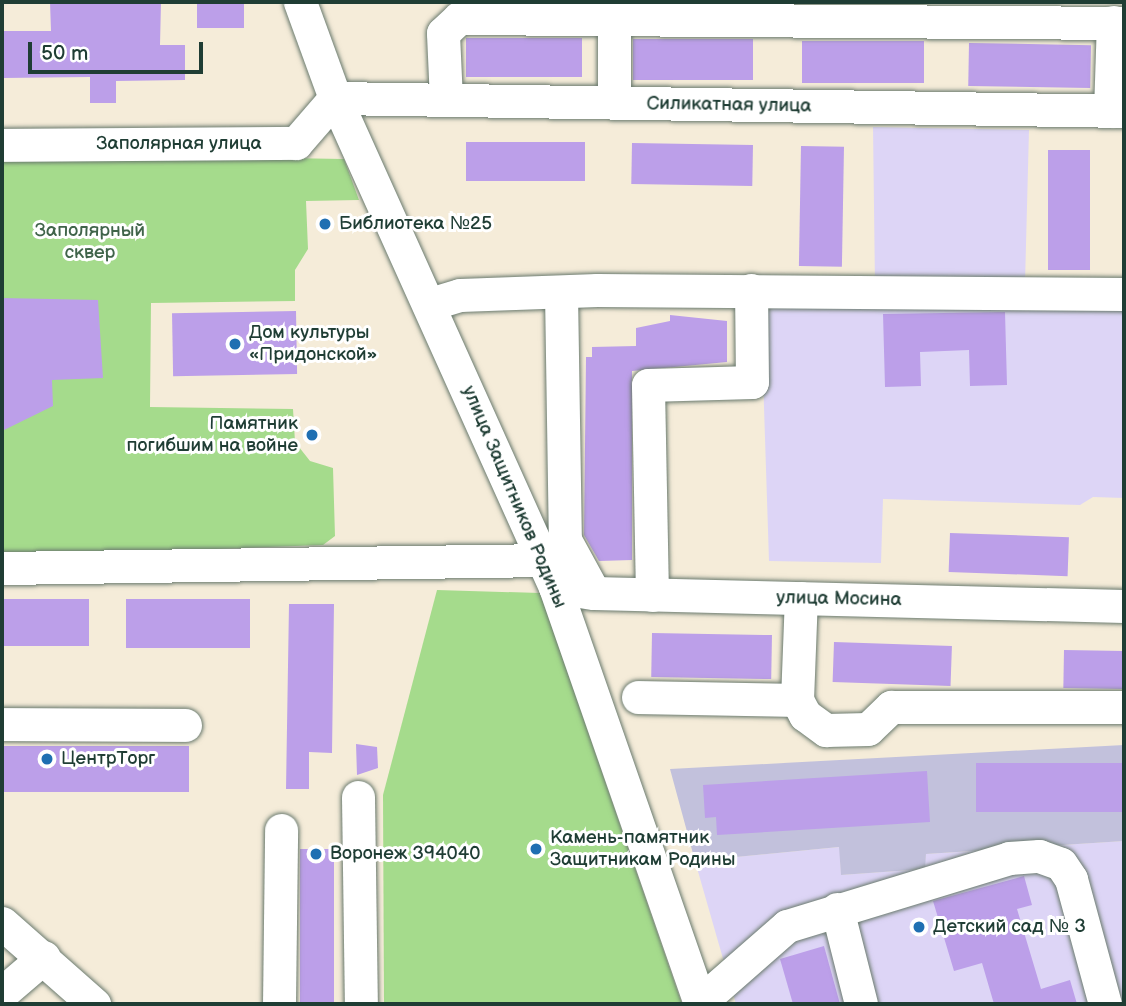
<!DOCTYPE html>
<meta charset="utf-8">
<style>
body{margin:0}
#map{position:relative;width:1126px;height:1006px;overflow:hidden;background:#f5ecd9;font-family:"Balsamiq Sans",sans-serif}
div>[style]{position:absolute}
.built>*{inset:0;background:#ddd5f6}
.industrial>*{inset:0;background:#c2c1dc}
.green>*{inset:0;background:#a5db8c}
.building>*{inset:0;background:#bc9fe9;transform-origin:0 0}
.roads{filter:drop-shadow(0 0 2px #6a7a6e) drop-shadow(0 0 2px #6a7a6e)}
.minor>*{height:33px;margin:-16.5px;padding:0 16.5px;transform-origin:16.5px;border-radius:16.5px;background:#fff}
.dots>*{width:19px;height:19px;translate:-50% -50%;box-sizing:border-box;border:4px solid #fff;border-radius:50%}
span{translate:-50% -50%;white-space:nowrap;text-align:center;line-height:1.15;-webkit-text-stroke:6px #fff;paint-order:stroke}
.street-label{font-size:19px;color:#1f3d34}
.poi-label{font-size:19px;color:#1f3d34}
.left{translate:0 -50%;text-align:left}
.right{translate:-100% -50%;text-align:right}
.park-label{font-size:19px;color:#40644a}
.frame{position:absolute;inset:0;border:4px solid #1f3d34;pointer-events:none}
.scale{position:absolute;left:28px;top:42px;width:175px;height:32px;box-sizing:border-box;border:4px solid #1f3d34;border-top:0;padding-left:9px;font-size:21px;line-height:24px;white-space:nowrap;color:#1f3d34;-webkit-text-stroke:5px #fff;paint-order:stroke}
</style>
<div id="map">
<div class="built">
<i style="clip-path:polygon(873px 127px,1029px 130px,1025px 283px,1124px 282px,1124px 498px,1093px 497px,1080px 505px,883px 499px,881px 563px,769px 561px,760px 284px,875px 286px)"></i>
<i style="clip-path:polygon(1124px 841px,1124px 1004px,736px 1004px,695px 861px,840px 847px,841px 875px,924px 869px,926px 854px)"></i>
</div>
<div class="industrial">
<i style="clip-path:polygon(1124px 745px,1124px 841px,926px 854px,925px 869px,841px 875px,839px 847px,695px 861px,670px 769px)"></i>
</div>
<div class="green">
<i style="clip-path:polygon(2px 153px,344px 159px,359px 200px,306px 201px,308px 249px,295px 270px,295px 301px,151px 303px,150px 407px,293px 409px,295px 442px,310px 461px,333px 468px,335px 536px,323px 545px,2px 557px)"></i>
<i style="clip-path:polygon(437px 590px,540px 593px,682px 1004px,384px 1004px,383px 795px)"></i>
</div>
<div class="building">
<i style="clip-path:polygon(50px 2px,161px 2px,160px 45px,185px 45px,185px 80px,116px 81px,116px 103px,90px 103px,90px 77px,3px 78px,3px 31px,51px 31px)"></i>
<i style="left:197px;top:2px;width:47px;height:26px"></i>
<i style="left:466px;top:38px;width:116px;height:39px"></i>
<i style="left:633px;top:39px;width:120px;height:41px"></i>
<i style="left:802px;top:41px;width:122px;height:42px"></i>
<i style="left:969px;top:43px;width:122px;height:43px;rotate:1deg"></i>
<i style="left:466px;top:142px;width:119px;height:39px"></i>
<i style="left:632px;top:143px;width:121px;height:41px;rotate:1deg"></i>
<i style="left:801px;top:146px;width:43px;height:120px;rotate:1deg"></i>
<i style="left:1048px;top:150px;width:42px;height:120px"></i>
<i style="clip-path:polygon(2px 298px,98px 300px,103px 378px,52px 380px,53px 406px,2px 431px)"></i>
<i style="left:296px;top:311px;width:63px;height:124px;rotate:89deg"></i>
<i style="clip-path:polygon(1005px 312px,1007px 385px,970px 386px,969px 350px,920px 352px,921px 386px,885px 387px,883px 314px)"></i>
<i style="clip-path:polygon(670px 315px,727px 321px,727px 362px,632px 371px,632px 560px,599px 561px,584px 535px,586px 357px,592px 357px,592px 347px,636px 346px,636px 328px,670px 321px)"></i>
<i style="left:950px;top:533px;width:119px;height:39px;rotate:2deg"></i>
<i style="left:89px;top:599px;width:47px;height:87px;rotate:90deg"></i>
<i style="left:126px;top:599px;width:124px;height:49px"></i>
<i style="clip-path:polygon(289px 604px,334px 604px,332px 753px,309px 752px,309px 789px,286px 789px)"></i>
<i style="left:652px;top:633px;width:120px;height:44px;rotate:1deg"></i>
<i style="left:834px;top:642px;width:118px;height:40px;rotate:2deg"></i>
<i style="left:1064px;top:650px;width:60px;height:38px;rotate:1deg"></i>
<i style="clip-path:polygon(356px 744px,377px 747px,378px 768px,357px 775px)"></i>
<i style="left:2px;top:746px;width:187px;height:46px"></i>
<i style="left:1124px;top:763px;width:49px;height:148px;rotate:90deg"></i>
<i style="clip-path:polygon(927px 771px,930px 822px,717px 835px,716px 817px,705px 818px,703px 785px)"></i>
<i style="left:300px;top:849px;width:34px;height:155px"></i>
<i style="clip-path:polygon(1024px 876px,1032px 905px,1017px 909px,1041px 989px,1070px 980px,1077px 1004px,994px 1004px,982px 963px,954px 971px,933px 901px)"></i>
<i style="clip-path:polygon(824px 946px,840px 1004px,793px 1004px,780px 959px)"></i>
</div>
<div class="roads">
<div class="minor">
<i style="left:300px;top:2px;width:102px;rotate:70deg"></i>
<i style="left:335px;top:98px;width:536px;rotate:65.78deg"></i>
<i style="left:555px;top:587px;width:441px;rotate:70.8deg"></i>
<i style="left:614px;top:19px;width:84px;rotate:90deg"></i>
<i style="left:446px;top:100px;width:67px;rotate:-92.6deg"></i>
<i style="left:443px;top:33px;width:22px;rotate:-43deg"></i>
<i style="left:459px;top:18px;width:665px;rotate:0.43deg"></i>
<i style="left:1110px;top:111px;width:89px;rotate:-88.1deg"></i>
<i style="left:2px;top:145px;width:294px;rotate:-0.4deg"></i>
<i style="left:296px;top:143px;width:60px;rotate:-49.1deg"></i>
<i style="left:335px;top:98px;width:789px;rotate:0.94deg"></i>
<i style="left:561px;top:292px;width:248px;rotate:89.1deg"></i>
<i style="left:565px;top:540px;width:60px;rotate:61.3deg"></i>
<i style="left:430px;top:304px;width:31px;rotate:-17deg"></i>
<i style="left:460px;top:295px;width:137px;rotate:-2.1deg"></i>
<i style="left:597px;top:290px;width:527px;rotate:0.43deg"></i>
<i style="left:2px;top:568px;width:543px;rotate:-0.84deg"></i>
<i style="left:555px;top:587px;width:39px;rotate:9deg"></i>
<i style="left:594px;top:593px;width:530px;rotate:1.41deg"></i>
<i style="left:652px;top:595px;width:210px;rotate:-91.1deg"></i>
<i style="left:648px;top:385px;width:104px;rotate:-1.7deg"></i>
<i style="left:752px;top:382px;width:92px;rotate:-90.6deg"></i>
<i style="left:638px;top:697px;width:159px;rotate:1.1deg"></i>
<i style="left:797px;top:700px;width:102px;rotate:-87.8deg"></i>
<i style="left:797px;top:700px;width:17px;rotate:62deg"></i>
<i style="left:805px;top:715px;width:26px;rotate:36deg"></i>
<i style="left:826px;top:730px;width:42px;rotate:-1.4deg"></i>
<i style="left:868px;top:729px;width:32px;rotate:-44deg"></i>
<i style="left:891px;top:707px;width:233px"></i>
<i style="left:2px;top:724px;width:183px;rotate:0.3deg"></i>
<i style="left:358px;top:797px;width:207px;rotate:89.2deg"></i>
<i style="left:837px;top:909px;width:98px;rotate:75.8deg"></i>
<i style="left:2px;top:923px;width:123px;rotate:41.4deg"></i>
<i style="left:2px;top:993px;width:55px;rotate:-40.6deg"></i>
<i style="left:699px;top:1003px;width:117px;rotate:-41.2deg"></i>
<i style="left:787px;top:926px;width:232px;rotate:-17deg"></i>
<i style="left:1009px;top:858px;width:30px;rotate:-4deg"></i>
<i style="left:1039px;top:856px;width:23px;rotate:20deg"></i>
<i style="left:1061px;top:864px;width:18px;rotate:56deg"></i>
<i style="left:1071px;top:879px;width:130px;rotate:74.8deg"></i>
<i style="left:279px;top:1004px;width:174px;rotate:-89.3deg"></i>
</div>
</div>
<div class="dots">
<i style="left:325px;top:224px;background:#1f6fb2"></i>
<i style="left:235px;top:344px;background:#1f6fb2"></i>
<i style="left:312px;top:435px;background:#1f6fb2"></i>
<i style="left:47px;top:759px;background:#1f6fb2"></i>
<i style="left:536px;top:849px;background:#1f6fb2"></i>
<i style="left:316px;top:854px;background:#1f6fb2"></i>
<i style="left:919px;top:927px;background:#1f6fb2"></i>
</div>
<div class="street-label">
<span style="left:729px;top:105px;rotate:1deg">Силикатная улица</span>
<span style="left:179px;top:144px">Заполярная улица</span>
<span style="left:514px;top:497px;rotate:67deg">улица Защитников Родины</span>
<span style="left:839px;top:599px;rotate:1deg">улица Мосина</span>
</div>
<div class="poi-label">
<span class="left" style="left:339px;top:224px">Библиотека №25</span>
<span class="left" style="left:249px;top:344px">Дом культуры<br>«Придонской»</span>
<span class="right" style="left:298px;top:435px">Памятник<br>погибшим на войне</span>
<span class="left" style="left:61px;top:759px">ЦентрТорг</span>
<span class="left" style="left:550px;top:849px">Камень-памятник<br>Защитникам Родины</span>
<span class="left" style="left:330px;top:854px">Воронеж 394040</span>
<span class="left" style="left:933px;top:927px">Детский сад № 3</span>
</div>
<div class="park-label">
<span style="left:90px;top:242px">Заполярный<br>сквер</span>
</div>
<div class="frame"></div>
<div class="scale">50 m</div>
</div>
